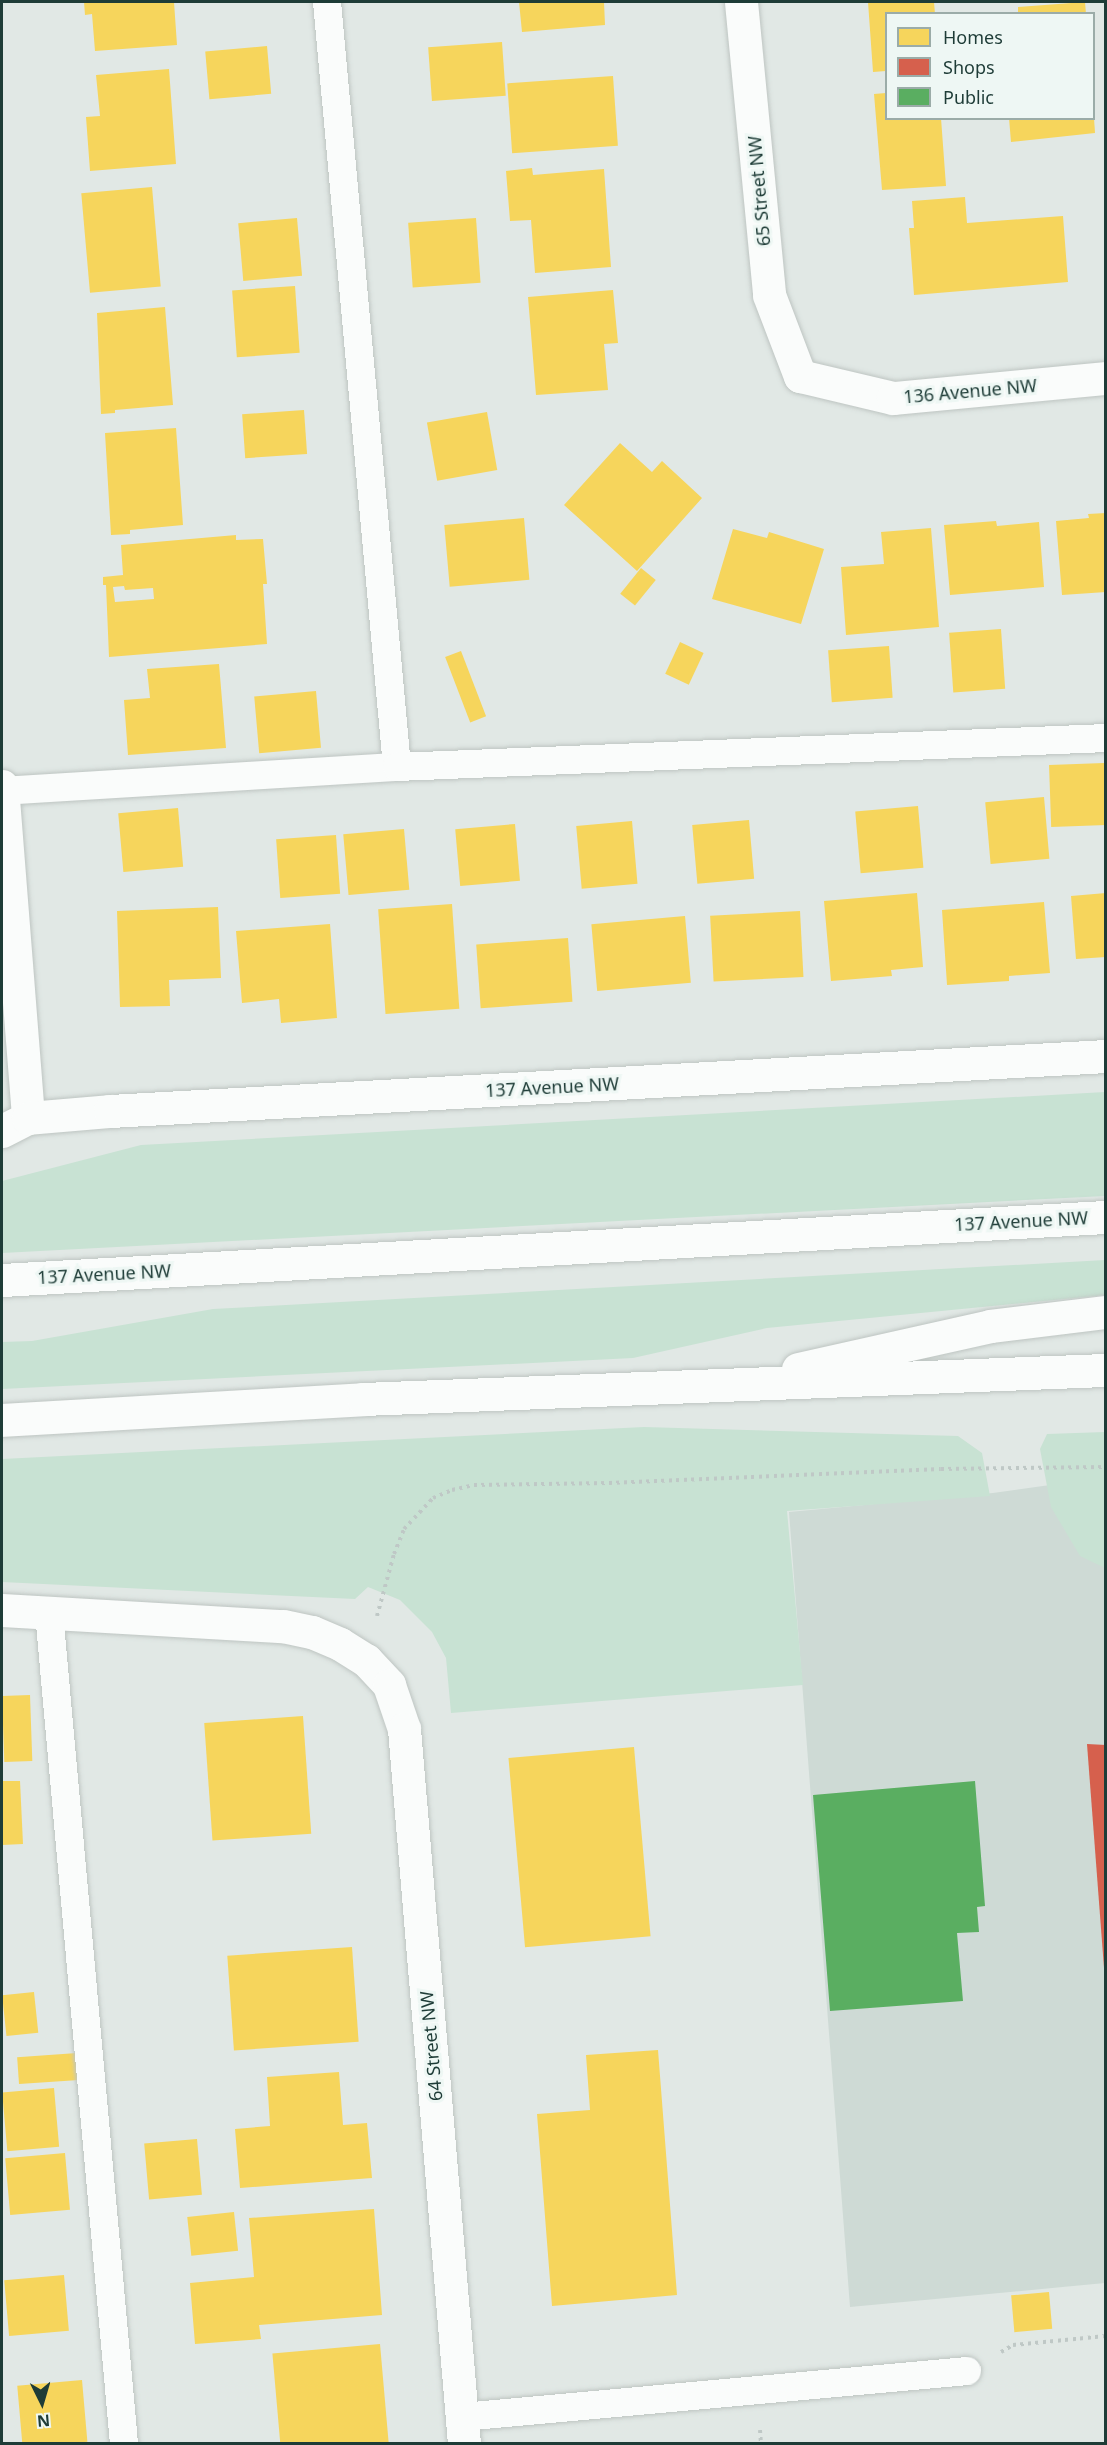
<!DOCTYPE html>
<style>
body{margin:0}
#map{position:relative;width:1107px;height:2445px;overflow:hidden;background:#e1e8e5;font-family:"Noto Sans",sans-serif}
div>[style]{position:absolute}
.built>*{inset:0;background:#cedad5}
.green>*{inset:0;background:#c8e2d3}
.homes>*{inset:0;background:#f6d55c;transform-origin:0 0}
.shops>*{inset:0;background:#d6604d}
.public>*{inset:0;background:#5aae61}
.path>*{height:4px;margin-top:-2px;transform-origin:0;background:repeating-linear-gradient(90deg,#bfc8c6 0 3px,transparent 0 7.5px)}
.roads{filter:drop-shadow(0 0 2px #bec5c2) drop-shadow(0 0 2px #bec5c2)}
.service>*{height:28px;margin:-14px;padding:0 14px;transform-origin:14px;border-radius:14px;background:#fafcfb}
.minor>*{height:33px;margin:-16.5px;padding:0 16.5px;transform-origin:16.5px;border-radius:16.5px;background:#fafcfb}
.secondary>*{height:33px;margin:-16.5px;padding:0 16.5px;transform-origin:16.5px;border-radius:16.5px;background:#fafcfb}
span{translate:-50% -50%;white-space:nowrap;text-align:center;line-height:1.15;-webkit-text-stroke:6px #eef7f4;paint-order:stroke}
.street-label{font-size:18px;color:#1e3c37}
.frame{position:absolute;inset:0;border:3px solid #1e3c37;pointer-events:none}
.legend{position:absolute;left:885px;top:12px;width:210px;height:108px;box-sizing:border-box;background:#eef7f4;border:2px solid #9baca8;margin:0;padding:8px 10px;list-style:none;font-size:18px;color:#1e3c37}
.legend li{display:flex;align-items:center;gap:12px;height:30px}
.legend b{width:30px;border:2px solid #9baca8}
.north{position:absolute;left:12px;top:2373px;width:60px;height:60px;-webkit-text-stroke:4px #eef7f4;paint-order:stroke;rotate:175deg;font-size:16px;font-weight:700;line-height:24px;text-align:center;color:#1e3c37}
.north::after{content:'';display:block;margin:auto;width:21px;height:27px;background:#1e3c37;clip-path:polygon(50% 0,100% 100%,50% 72%,0 100%)}
</style>
<div id="map">
<div class="built">
<i style="clip-path:polygon(1086px 1480px,1105px 1482px,1105px 2283px,850px 2307px,789px 1512px,993px 1493px)"></i>
</div>
<div class="green">
<i style="clip-path:polygon(1105px 1092px,1105px 1196px,2px 1253px,2px 1181px,141px 1145px)"></i>
<i style="clip-path:polygon(1105px 1260px,1105px 1295px,767px 1328px,633px 1358px,2px 1389px,2px 1342px,32px 1341px,213px 1309px)"></i>
<i style="clip-path:polygon(644px 1427px,958px 1436px,982px 1453px,990px 1496px,787px 1511px,803px 1685px,451px 1713px,446px 1658px,432px 1632px,400px 1600px,368px 1587px,355px 1599px,2px 1582px,2px 1459px)"></i>
<i style="clip-path:polygon(1105px 1432px,1106px 1432px,1105px 1568px,1080px 1556px,1051px 1507px,1040px 1449px,1047px 1434px)"></i>
</div>
<div class="homes">
<i style="clip-path:polygon(84px 2px,174px 2px,177px 45px,95px 51px,92px 14px,85px 15px)"></i>
<i style="clip-path:polygon(519px 2px,604px 2px,605px 25px,522px 32px)"></i>
<i style="clip-path:polygon(868px 2px,934px 2px,935px 14px,886px 14px,886px 71px,873px 72px)"></i>
<i style="clip-path:polygon(1085px 2px,1086px 14px,1018px 14px,1018px 7px)"></i>
<i style="left:502px;top:42px;width:54px;height:74px;rotate:86deg"></i>
<i style="left:267px;top:46px;width:48px;height:62px;rotate:85deg"></i>
<i style="clip-path:polygon(169px 69px,176px 164px,90px 171px,86px 117px,100px 116px,96px 75px)"></i>
<i style="left:613px;top:76px;width:70px;height:106px;rotate:86deg"></i>
<i style="clip-path:polygon(886px 93px,886px 118px,941px 118px,946px 186px,882px 190px,874px 94px)"></i>
<i style="clip-path:polygon(1009px 118px,1094px 118px,1095px 133px,1011px 142px)"></i>
<i style="clip-path:polygon(532px 168px,533px 175px,604px 169px,611px 267px,535px 273px,531px 220px,510px 221px,506px 171px)"></i>
<i style="left:152px;top:187px;width:100px;height:71px;rotate:85deg"></i>
<i style="clip-path:polygon(965px 197px,967px 223px,1063px 216px,1068px 282px,914px 295px,909px 228px,914px 228px,912px 201px)"></i>
<i style="left:297px;top:218px;width:58px;height:59px;rotate:85deg"></i>
<i style="left:476px;top:218px;width:65px;height:68px;rotate:86deg"></i>
<i style="left:295px;top:286px;width:67px;height:63px;rotate:86deg"></i>
<i style="clip-path:polygon(613px 290px,618px 343px,604px 344px,608px 390px,536px 395px,528px 297px)"></i>
<i style="clip-path:polygon(165px 307px,173px 405px,115px 410px,115px 413px,101px 414px,97px 313px)"></i>
<i style="left:304px;top:410px;width:44px;height:62px;rotate:86deg"></i>
<i style="left:487px;top:412px;width:59px;height:61px;rotate:80deg"></i>
<i style="clip-path:polygon(176px 428px,183px 525px,130px 530px,130px 534px,111px 535px,105px 433px)"></i>
<i style="clip-path:polygon(620px 443px,652px 472px,662px 461px,702px 498px,637px 571px,564px 505px)"></i>
<i style="clip-path:polygon(1106px 513px,1106px 592px,1062px 595px,1056px 521px,1089px 518px,1088px 514px)"></i>
<i style="left:524px;top:518px;width:62px;height:80px;rotate:85deg"></i>
<i style="clip-path:polygon(996px 521px,997px 526px,1039px 522px,1044px 587px,950px 595px,944px 525px)"></i>
<i style="clip-path:polygon(931px 528px,939px 627px,846px 635px,841px 567px,884px 564px,881px 532px)"></i>
<i style="clip-path:polygon(733px 529px,767px 538px,769px 532px,824px 549px,801px 624px,712px 599px)"></i>
<i style="clip-path:polygon(evenodd,236px 535px,236px 540px,263px 539px,267px 584px,263px 584px,267px 644px,109px 657px,106px 585px,103px 585px,103px 577px,123px 575px,121px 545px,236px 535px,124px 586px,125px 590px,153px 588px,154px 599px,115px 602px,113px 587px,124px 586px)"></i>
<i style="left:641px;top:568px;width:19px;height:33px;rotate:39deg"></i>
<i style="left:1001px;top:629px;width:60px;height:52px;rotate:86deg"></i>
<i style="left:680px;top:642px;width:26px;height:35px;rotate:25deg"></i>
<i style="left:889px;top:646px;width:52px;height:61px;rotate:86deg"></i>
<i style="left:461px;top:651px;width:70px;height:17px;rotate:69deg"></i>
<i style="clip-path:polygon(219px 664px,226px 748px,128px 755px,124px 700px,150px 698px,147px 669px)"></i>
<i style="left:316px;top:691px;width:57px;height:62px;rotate:85deg"></i>
<i style="left:1104px;top:763px;width:62px;height:55px;rotate:88deg"></i>
<i style="left:1044px;top:797px;width:62px;height:59px;rotate:85deg"></i>
<i style="left:918px;top:806px;width:62px;height:63px;rotate:85deg"></i>
<i style="left:178px;top:808px;width:59px;height:60px;rotate:85deg"></i>
<i style="left:749px;top:820px;width:59px;height:57px;rotate:85deg"></i>
<i style="left:632px;top:821px;width:63px;height:56px;rotate:85deg"></i>
<i style="left:515px;top:824px;width:57px;height:60px;rotate:85deg"></i>
<i style="left:404px;top:829px;width:61px;height:61px;rotate:85deg"></i>
<i style="left:336px;top:835px;width:59px;height:60px;rotate:86deg"></i>
<i style="clip-path:polygon(917px 893px,923px 967px,891px 970px,892px 976px,831px 981px,824px 901px)"></i>
<i style="clip-path:polygon(1106px 893px,1106px 957px,1076px 959px,1071px 896px)"></i>
<i style="clip-path:polygon(1044px 902px,1050px 973px,1009px 976px,1009px 981px,947px 985px,942px 910px)"></i>
<i style="left:452px;top:904px;width:105px;height:74px;rotate:86deg"></i>
<i style="clip-path:polygon(218px 907px,221px 978px,169px 980px,170px 1006px,120px 1007px,117px 911px)"></i>
<i style="left:800px;top:911px;width:66px;height:90px;rotate:87deg"></i>
<i style="left:685px;top:916px;width:67px;height:94px;rotate:85deg"></i>
<i style="clip-path:polygon(330px 924px,337px 1018px,281px 1023px,279px 999px,242px 1003px,236px 931px)"></i>
<i style="left:568px;top:938px;width:64px;height:92px;rotate:86deg"></i>
<i style="left:30px;top:1695px;width:66px;height:28px;rotate:88deg"></i>
<i style="left:303px;top:1716px;width:118px;height:99px;rotate:86deg"></i>
<i style="left:634px;top:1747px;width:190px;height:126px;rotate:85deg"></i>
<i style="clip-path:polygon(2px 1781px,20px 1781px,23px 1844px,2px 1845px)"></i>
<i style="left:352px;top:1947px;width:95px;height:125px;rotate:86deg"></i>
<i style="left:34px;top:1992px;width:41px;height:32px;rotate:84deg"></i>
<i style="clip-path:polygon(658px 2050px,677px 2295px,552px 2306px,537px 2114px,590px 2110px,586px 2055px)"></i>
<i style="left:77px;top:2053px;width:27px;height:60px;rotate:86deg"></i>
<i style="clip-path:polygon(339px 2072px,343px 2125px,367px 2123px,372px 2178px,240px 2188px,235px 2129px,270px 2126px,267px 2077px)"></i>
<i style="left:54px;top:2088px;width:59px;height:52px;rotate:85deg"></i>
<i style="left:197px;top:2139px;width:56px;height:53px;rotate:85deg"></i>
<i style="left:65px;top:2153px;width:57px;height:60px;rotate:85deg"></i>
<i style="clip-path:polygon(374px 2209px,382px 2315px,259px 2325px,261px 2339px,195px 2344px,190px 2283px,254px 2277px,249px 2218px)"></i>
<i style="left:234px;top:2212px;width:39px;height:47px;rotate:84deg"></i>
<i style="left:64px;top:2275px;width:56px;height:60px;rotate:85deg"></i>
<i style="left:1049px;top:2292px;width:37px;height:38px;rotate:85deg"></i>
<i style="left:380px;top:2344px;width:100px;height:108px;rotate:85deg"></i>
<i style="left:82px;top:2380px;width:62px;height:65px;rotate:85deg"></i>
</div>
<div class="shops">
<i style="clip-path:polygon(1087px 1744px,1106px 1745px,1106px 1968px,1104px 1968px)"></i>
</div>
<div class="public">
<i style="clip-path:polygon(975px 1781px,985px 1906px,977px 1907px,979px 1932px,957px 1933px,963px 2001px,830px 2011px,813px 1795px)"></i>
</div>
<div class="path">
<i style="left:377px;top:1616px;width:64px;rotate:-74.7deg"></i>
<i style="left:394px;top:1554px;width:27px;rotate:-68deg"></i>
<i style="left:404px;top:1529px;width:42px;rotate:-46.9deg"></i>
<i style="left:433px;top:1498px;width:21px;rotate:-23deg"></i>
<i style="left:452px;top:1490px;width:23px;rotate:-13deg"></i>
<i style="left:474px;top:1485px;width:135px;rotate:-0.8deg"></i>
<i style="left:609px;top:1483px;width:332px;rotate:-2.4deg"></i>
<i style="left:941px;top:1469px;width:165px;rotate:-0.7deg"></i>
<i style="left:1001px;top:2352px;width:14px;rotate:-30deg"></i>
<i style="left:1013px;top:2345px;width:93px;rotate:-5.5deg"></i>
<i style="left:760px;top:2430px;width:14px;rotate:86deg"></i>
</div>
<div class="roads">
<div class="service">
<i style="left:327px;top:2px;width:768px;rotate:84.77deg"></i>
<i style="left:2px;top:791px;width:396px;rotate:-3.5deg"></i>
<i style="left:397px;top:767px;width:710px;rotate:-2.34deg"></i>
<i style="left:49px;top:1613px;width:834px;rotate:84.84deg"></i>
<i style="left:462px;top:2417px;width:507px;rotate:-5.2deg"></i>
</div>
<div class="minor">
<i style="left:741px;top:2px;width:294px;rotate:84.5deg"></i>
<i style="left:769px;top:295px;width:87px;rotate:69.1deg"></i>
<i style="left:800px;top:376px;width:96px;rotate:13.3deg"></i>
<i style="left:893px;top:398px;width:214px;rotate:-5.4deg"></i>
<i style="left:2px;top:786px;width:333px;rotate:85.5deg"></i>
<i style="left:2px;top:1131px;width:29px;rotate:-27deg"></i>
<i style="left:28px;top:1118px;width:82px;rotate:-4.9deg"></i>
<i style="left:110px;top:1111px;width:998px;rotate:-3.16deg"></i>
<i style="left:2px;top:1610px;width:281px;rotate:3.3deg"></i>
<i style="left:283px;top:1626px;width:30px;rotate:12deg"></i>
<i style="left:312px;top:1632px;width:30px;rotate:23deg"></i>
<i style="left:340px;top:1644px;width:31px;rotate:32deg"></i>
<i style="left:366px;top:1660px;width:34px;rotate:47deg"></i>
<i style="left:389px;top:1685px;width:46px;rotate:71.2deg"></i>
<i style="left:404px;top:1729px;width:718px;rotate:85.2deg"></i>
</div>
<div class="secondary">
<i style="left:2px;top:1280px;width:1106px;rotate:-3.27deg"></i>
<i style="left:798px;top:1369px;width:197px;rotate:-12.6deg"></i>
<i style="left:990px;top:1326px;width:117px;rotate:-6.9deg"></i>
<i style="left:2px;top:1420px;width:362px;rotate:-3.3deg"></i>
<i style="left:363px;top:1399px;width:744px;rotate:-2.24deg"></i>
</div>
</div>
<div class="street-label">
<span style="left:759px;top:191px;rotate:-95deg">65 Street NW</span>
<span style="left:970px;top:391px;rotate:-5deg">136 Avenue NW</span>
<span style="left:552px;top:1087px;rotate:-3deg">137 Avenue NW</span>
<span style="left:1021px;top:1221px;rotate:-3deg">137 Avenue NW</span>
<span style="left:104px;top:1274px;rotate:-3deg">137 Avenue NW</span>
<span style="left:431px;top:2046px;rotate:-95deg">64 Street NW</span>
</div>
<div class="frame"></div>
<ul class="legend">
<li><b style="height:16px;background:#f6d55c"></b>Homes</li>
<li><b style="height:16px;background:#d6604d"></b>Shops</li>
<li><b style="height:16px;background:#5aae61"></b>Public</li>
</ul>
<div class="north">N</div>
</div>
